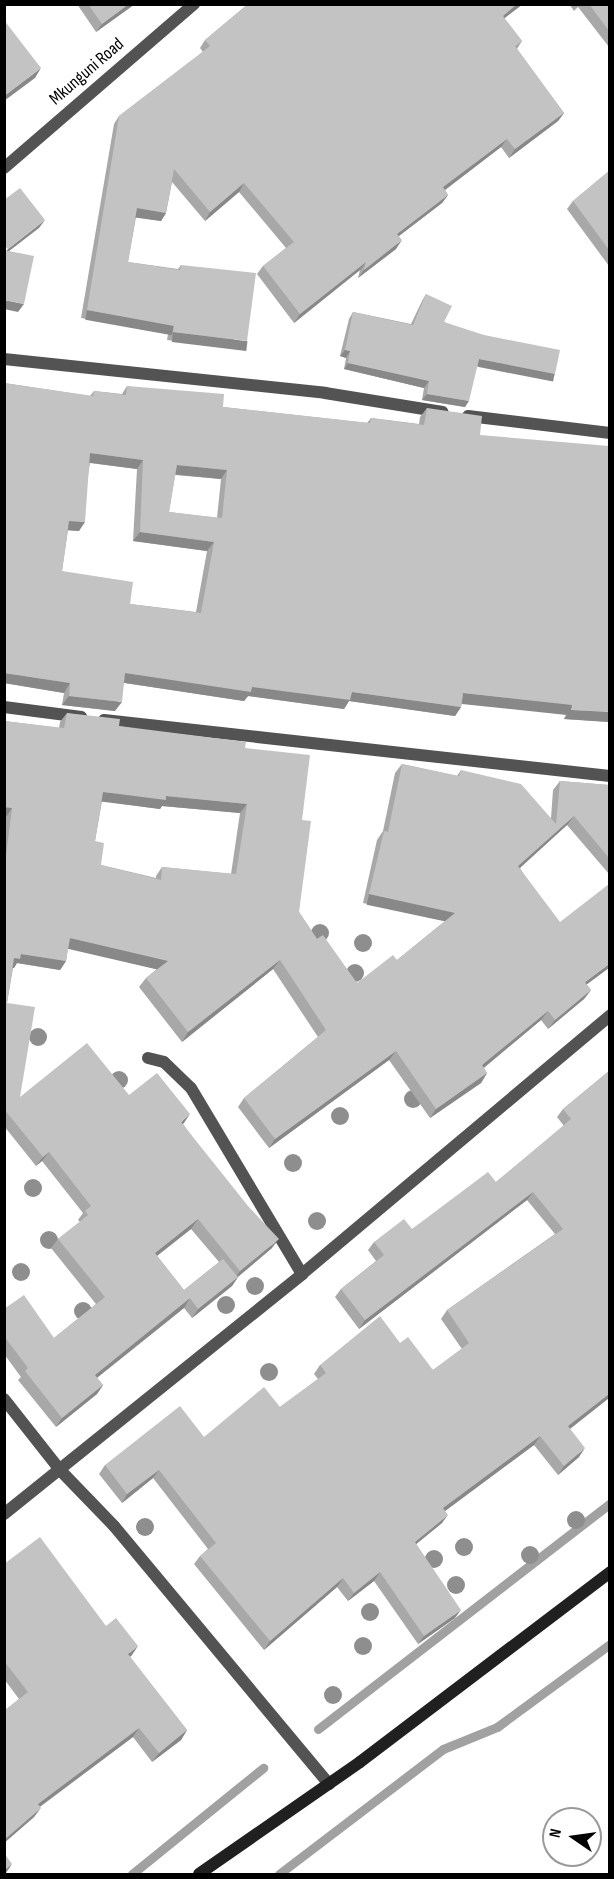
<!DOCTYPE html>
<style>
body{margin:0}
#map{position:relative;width:614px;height:1879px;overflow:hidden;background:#fff;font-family:"Sofia Sans Condensed",sans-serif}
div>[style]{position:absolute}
.stream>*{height:9px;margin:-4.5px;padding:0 4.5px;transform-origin:4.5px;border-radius:4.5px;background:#a1a1a1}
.minor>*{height:12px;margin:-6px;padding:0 6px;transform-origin:6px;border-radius:6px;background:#535353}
.secondary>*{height:12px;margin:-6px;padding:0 6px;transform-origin:6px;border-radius:6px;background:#202020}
.trees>*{width:18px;height:18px;margin:-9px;border-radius:50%;background:#8e8e8e}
.wall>*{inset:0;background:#a8a8a8}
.shaded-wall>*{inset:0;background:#888;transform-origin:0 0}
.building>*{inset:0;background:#c3c3c3}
span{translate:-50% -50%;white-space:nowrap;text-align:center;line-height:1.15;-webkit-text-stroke:5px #fff;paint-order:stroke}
.street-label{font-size:18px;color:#000}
.frame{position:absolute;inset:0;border:6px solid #000;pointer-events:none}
.north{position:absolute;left:542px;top:1807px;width:60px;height:60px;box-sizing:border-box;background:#fff;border:2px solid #999;border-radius:50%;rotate:283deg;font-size:16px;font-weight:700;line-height:24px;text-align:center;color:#000}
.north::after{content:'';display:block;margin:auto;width:21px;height:27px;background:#000;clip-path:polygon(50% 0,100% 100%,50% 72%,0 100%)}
</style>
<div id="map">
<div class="stream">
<i style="left:318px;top:1729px;width:369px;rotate:-37.7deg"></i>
<i style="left:132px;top:1874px;width:169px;rotate:-39deg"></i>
<i style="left:279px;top:1874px;width:206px;rotate:-37.3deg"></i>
<i style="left:443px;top:1749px;width:58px;rotate:-22.2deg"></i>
<i style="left:497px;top:1727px;width:140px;rotate:-36.3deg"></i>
</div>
<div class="minor">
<i style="left:4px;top:168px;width:251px;rotate:-40.8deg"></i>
<i style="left:4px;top:359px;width:323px;rotate:6deg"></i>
<i style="left:325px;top:393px;width:119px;rotate:9.2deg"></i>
<i style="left:468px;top:416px;width:143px;rotate:6.8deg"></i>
<i style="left:4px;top:707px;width:78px;rotate:7.4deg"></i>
<i style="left:104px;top:720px;width:509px;rotate:6.32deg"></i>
<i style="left:148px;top:1058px;width:16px;rotate:14deg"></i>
<i style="left:164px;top:1062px;width:37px;rotate:44deg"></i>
<i style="left:191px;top:1088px;width:217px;rotate:59.2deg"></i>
<i style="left:4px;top:1399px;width:90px;rotate:51.7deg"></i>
<i style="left:60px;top:1470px;width:78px;rotate:46deg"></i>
<i style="left:114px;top:1526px;width:336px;rotate:50.2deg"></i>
<i style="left:4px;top:1514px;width:383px;rotate:-38.8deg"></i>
<i style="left:302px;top:1274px;width:402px;rotate:-40deg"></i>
</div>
<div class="secondary">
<i style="left:199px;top:1874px;width:196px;rotate:-34.8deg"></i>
<i style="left:360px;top:1762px;width:314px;rotate:-37.2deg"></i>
</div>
<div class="trees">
<i style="left:320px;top:933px"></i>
<i style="left:363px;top:943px"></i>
<i style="left:355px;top:973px"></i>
<i style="left:38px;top:1037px"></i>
<i style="left:119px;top:1080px"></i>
<i style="left:413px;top:1099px"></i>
<i style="left:340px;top:1116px"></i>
<i style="left:293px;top:1163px"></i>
<i style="left:33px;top:1188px"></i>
<i style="left:317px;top:1221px"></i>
<i style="left:49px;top:1240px"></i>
<i style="left:21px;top:1272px"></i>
<i style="left:255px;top:1286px"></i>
<i style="left:226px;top:1305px"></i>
<i style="left:83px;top:1311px"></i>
<i style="left:269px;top:1372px"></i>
<i style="left:576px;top:1520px"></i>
<i style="left:145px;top:1527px"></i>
<i style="left:464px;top:1547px"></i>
<i style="left:530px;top:1555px"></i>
<i style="left:434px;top:1559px"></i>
<i style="left:456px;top:1585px"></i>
<i style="left:370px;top:1612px"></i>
<i style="left:363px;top:1646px"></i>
<i style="left:333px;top:1695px"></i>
</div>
<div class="wall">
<i style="clip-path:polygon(77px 4px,135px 4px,96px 32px)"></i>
<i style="clip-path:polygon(248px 4px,523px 4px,504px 18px,522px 41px,517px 49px,564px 113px,558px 121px,509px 158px,501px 147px,445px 190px,448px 195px,442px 203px,399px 236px,396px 249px,358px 278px,360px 270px,294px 323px,257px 274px,263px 266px,286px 248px,239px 192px,205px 221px,172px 182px,166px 213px,161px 221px,136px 217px,128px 262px,178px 269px,181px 265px,241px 349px,167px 340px,168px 334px,81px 318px,114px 124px,119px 116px,203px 52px,200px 48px,205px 40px)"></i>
<i style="clip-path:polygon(569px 4px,609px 4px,609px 47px,578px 7px,574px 11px)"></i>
<i style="clip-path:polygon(609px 171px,609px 266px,567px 209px,573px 201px)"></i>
<i style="clip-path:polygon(426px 294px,444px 322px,555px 374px,551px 380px,477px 366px,465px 407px,422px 400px,424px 388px,344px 369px,346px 358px,340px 356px,349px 319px,353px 312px,411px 324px,422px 301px)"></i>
<i style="clip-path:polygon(evenodd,4px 383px,90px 396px,94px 391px,122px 394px,127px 386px,223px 407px,367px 423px,371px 418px,419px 424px,420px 417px,427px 408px,480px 435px,609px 722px,564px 719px,566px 714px,462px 703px,461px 707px,455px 716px,349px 701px,344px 709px,248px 696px,244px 701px,124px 683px,115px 711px,62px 705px,64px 693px,4px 683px,4px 383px,90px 463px,137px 469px,133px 541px,207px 551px,196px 612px,130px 604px,62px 571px,68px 530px,79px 531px,90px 463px,4px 383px,175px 475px,221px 479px,217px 518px,169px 512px,175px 475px)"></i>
<i style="clip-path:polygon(evenodd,67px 713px,119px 726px,245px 748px,302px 820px,299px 912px,317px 939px,357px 983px,397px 960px,445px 921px,363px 903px,377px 840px,383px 831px,395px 773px,402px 764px,457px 776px,461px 770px,551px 818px,553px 790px,560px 781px,609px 785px,609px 874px,567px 825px,520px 868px,587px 985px,591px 990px,584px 999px,548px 1029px,541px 1020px,484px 1068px,487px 1073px,481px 1083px,430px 1118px,389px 1060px,269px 1148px,238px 1107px,244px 1098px,318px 1037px,273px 969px,182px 1042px,139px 987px,146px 978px,157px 969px,68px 948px,66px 961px,60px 970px,17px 963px,14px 968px,13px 968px,7px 1003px,20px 1097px,129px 1095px,183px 1124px,272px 1248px,238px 1277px,232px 1286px,192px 1318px,184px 1308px,97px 1378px,103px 1385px,97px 1394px,56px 1427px,18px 1380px,21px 1377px,4px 1354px,4px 1309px,54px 1338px,96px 1304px,51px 1248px,58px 1239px,80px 1222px,78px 1220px,83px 1213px,42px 1161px,36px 1166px,4px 1126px,4px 828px,6px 817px,4px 817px,4px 721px,59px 728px,60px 722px,67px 713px,102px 801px,160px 809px,162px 806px,240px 813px,231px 874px,162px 867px,156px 876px,156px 878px,101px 865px,95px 841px,102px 801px,67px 713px,191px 1229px,219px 1262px,184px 1290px,157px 1256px,191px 1229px)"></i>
<i style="clip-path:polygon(609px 1071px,609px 1398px,570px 1429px,579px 1457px,558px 1475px,534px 1445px,445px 1511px,442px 1523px,416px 1544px,455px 1618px,418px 1644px,374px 1581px,348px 1601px,337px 1587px,264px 1650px,194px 1564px,200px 1556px,208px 1549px,153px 1478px,122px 1503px,99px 1474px,105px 1465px,204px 1437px,280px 1407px,318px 1379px,314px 1374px,320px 1365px,400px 1343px,433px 1370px,462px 1349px,441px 1319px,447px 1310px,555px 1234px,527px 1200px,359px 1329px,335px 1297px,341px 1289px,376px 1261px,368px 1250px,374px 1242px,412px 1229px,496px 1182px,564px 1126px,557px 1117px,563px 1109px)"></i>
<i style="clip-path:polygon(4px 1564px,106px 1626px,132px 1655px,130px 1657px,187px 1730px,181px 1740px,152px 1762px,133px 1737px,40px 1807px,34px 1817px,4px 1843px,4px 1711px,19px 1699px,4px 1679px)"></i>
</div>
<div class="shaded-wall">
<i style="clip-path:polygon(129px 4px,135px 4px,96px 32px,102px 24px)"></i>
<i style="clip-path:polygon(517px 4px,523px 4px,497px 24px,503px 16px)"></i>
<i style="clip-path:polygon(41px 68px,35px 78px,4px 101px,4px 96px)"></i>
<i style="clip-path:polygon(564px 113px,558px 121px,509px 158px,515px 149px)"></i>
<i style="clip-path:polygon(507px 139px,501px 147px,437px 196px,443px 187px)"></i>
<i style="clip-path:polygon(244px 183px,239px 192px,205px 221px,210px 212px)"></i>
<i style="clip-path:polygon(448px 195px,442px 203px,391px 242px,397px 234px)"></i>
<i style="clip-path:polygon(137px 208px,166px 213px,161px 221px,131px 217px)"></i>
<i style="clip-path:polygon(45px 220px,39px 228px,4px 255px,4px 254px,8px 249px)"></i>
<i style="clip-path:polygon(402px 240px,396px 249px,358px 278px,364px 270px)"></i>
<i style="clip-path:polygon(366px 262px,360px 270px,294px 323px,300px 314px)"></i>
<i style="clip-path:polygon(4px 300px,24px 304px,18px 312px,4px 309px)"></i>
<i style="left:87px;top:310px;width:88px;height:10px;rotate:10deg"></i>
<i style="left:173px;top:332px;width:75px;height:10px;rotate:7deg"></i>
<i style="clip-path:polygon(345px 350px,350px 351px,346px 358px,340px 356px)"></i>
<i style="left:479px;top:359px;width:77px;height:8px;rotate:11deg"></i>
<i style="clip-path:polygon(348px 363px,429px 381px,424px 388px,344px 369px)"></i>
<i style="clip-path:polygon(427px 394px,469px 401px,465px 407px,422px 400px)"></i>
<i style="clip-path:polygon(90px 453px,143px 460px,137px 469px,84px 462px)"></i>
<i style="clip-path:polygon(177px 465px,227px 470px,221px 479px,170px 474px)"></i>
<i style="clip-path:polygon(69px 521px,85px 522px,79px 531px,63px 530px)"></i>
<i style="clip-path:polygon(140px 532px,214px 542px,207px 551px,133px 541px)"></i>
<i style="clip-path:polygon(4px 673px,70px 683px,64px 693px,4px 683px)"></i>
<i style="clip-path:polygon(125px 673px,252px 687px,352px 692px,461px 707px,455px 716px,349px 701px,344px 709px,248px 696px,244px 701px,119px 682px)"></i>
<i style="left:463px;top:693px;width:110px;height:11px;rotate:6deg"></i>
<i style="clip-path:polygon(69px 696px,122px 702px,115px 711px,62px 705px)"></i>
<i style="clip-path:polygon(571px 710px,609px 712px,609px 722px,564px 719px)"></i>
<i style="clip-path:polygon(103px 792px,166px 796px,247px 804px,240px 813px,162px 806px,160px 809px,97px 801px)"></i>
<i style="clip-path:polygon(4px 807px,12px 808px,6px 817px,4px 817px)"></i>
<i style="clip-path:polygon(574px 816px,567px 825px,512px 875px,518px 866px)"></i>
<i style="left:369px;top:894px;width:88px;height:11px;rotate:12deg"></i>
<i style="left:70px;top:938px;width:101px;height:11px;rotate:13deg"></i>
<i style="clip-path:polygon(21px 954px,66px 961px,60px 970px,17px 963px,14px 968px,8px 967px,14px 958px)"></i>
<i style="clip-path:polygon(280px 960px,273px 969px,182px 1042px,188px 1032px)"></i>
<i style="clip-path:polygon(609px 964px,609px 968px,578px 991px,585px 982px)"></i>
<i style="clip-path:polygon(591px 990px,584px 999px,548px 1029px,555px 1020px)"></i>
<i style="clip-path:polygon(548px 1011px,541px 1020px,476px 1074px,482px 1065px)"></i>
<i style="clip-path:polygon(396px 1051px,389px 1060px,269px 1148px,275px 1139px)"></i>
<i style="clip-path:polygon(487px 1073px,481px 1083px,430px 1118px,436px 1109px)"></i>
<i style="clip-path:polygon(190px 1114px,184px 1123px,175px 1131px,181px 1122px)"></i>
<i style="clip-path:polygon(49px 1152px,42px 1161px,36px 1166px,43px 1157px)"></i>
<i style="clip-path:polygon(533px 1192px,527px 1200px,359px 1329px,365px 1320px)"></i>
<i style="clip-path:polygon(198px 1219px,191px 1229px,149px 1262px,155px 1253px)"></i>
<i style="clip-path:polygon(279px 1239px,272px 1248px,234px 1280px,240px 1271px)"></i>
<i style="clip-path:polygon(238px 1277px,232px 1286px,192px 1318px,198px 1309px)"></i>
<i style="clip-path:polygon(190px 1298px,184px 1308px,89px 1384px,95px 1375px)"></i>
<i style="clip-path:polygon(103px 1385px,97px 1394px,56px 1427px,62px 1418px)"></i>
<i style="clip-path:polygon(609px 1394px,609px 1398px,562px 1435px,568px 1426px)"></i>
<i style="clip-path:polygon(540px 1436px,534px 1445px,437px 1517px,443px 1508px)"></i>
<i style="clip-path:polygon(585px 1448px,579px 1457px,558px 1475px,564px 1466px)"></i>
<i style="clip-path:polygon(159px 1470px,153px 1478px,122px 1503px,127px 1494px)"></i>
<i style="clip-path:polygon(448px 1515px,442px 1523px,409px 1550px,415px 1542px)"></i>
<i style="clip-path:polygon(380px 1572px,374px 1581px,348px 1601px,354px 1593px)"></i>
<i style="clip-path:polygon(343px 1578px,337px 1587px,264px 1650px,270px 1641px)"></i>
<i style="clip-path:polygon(461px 1610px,455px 1618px,418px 1644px,424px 1636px)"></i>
<i style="clip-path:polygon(138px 1646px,132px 1655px,121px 1664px,128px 1654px)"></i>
<i style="clip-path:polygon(139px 1728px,133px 1737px,31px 1813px,38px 1804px)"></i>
<i style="clip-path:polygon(187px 1730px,181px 1740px,152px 1762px,159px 1753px)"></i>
<i style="clip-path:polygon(41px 1808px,34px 1817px,4px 1843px,4px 1840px)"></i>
<i style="clip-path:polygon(12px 1864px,6px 1873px,4px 1874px,4px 1870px)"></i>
</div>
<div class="building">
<i style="clip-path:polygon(88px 4px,129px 4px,102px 24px)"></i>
<i style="clip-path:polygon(248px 4px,517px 4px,503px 16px,522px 41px,515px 46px,564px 113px,515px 149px,507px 139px,443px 187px,448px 195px,397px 234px,402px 240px,364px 270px,366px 262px,300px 314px,263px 266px,294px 242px,244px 183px,210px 212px,174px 169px,166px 213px,137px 208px,128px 262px,180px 270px,181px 265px,256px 273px,247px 341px,173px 332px,174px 326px,87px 310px,119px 116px,210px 46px,205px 40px)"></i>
<i style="clip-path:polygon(589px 4px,609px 4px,609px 31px)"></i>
<i style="clip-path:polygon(4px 20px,41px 68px,4px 96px)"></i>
<i style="clip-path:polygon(609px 171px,609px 250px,573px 201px)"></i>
<i style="clip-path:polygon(20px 188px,45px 220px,8px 249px,4px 245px,4px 200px)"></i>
<i style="clip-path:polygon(4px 250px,34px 256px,24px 304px,4px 300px)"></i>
<i style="clip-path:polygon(426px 294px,452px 306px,444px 322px,484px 335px,560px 350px,555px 374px,479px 359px,469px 401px,427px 394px,429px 381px,348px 363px,350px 351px,345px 350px,353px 312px,413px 325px)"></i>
<i style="clip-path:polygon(evenodd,4px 383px,93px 396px,94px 391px,126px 395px,127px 386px,224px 394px,223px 407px,370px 423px,371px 418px,424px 425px,427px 408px,482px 416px,480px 435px,609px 446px,609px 712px,571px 710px,572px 705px,463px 693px,461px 707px,352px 692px,350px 700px,252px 687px,251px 692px,125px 673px,122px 702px,69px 696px,70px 683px,4px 673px,4px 383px,90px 453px,143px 460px,140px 532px,214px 542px,201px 613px,130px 604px,133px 582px,62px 571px,69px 521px,85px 522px,90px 453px,4px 383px,177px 465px,227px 470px,222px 518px,169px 512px,177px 465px)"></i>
<i style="clip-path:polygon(evenodd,67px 713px,120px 719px,119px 726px,246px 742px,245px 748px,310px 755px,302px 820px,311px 821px,299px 912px,317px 939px,323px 935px,357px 983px,393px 955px,397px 960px,455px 913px,369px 894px,384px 831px,388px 832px,402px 764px,459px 776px,461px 770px,521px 784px,556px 824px,560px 781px,609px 785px,609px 858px,574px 816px,518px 866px,560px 922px,609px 884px,609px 964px,585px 982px,591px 990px,555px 1020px,548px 1011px,482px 1065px,487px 1073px,436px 1109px,396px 1051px,275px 1139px,244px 1098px,326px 1030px,280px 960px,188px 1032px,146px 978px,168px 961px,70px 938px,66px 961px,21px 954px,20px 959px,14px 958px,7px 1003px,35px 1007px,20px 1097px,87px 1043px,129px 1095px,157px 1073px,190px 1114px,181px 1122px,248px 1206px,279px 1239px,240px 1271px,198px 1219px,155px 1253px,184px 1290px,223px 1259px,238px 1277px,198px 1309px,190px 1298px,95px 1375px,103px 1385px,62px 1418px,25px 1371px,28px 1368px,4px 1336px,4px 1309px,24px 1295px,54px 1338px,105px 1297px,58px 1239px,88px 1215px,85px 1211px,91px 1206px,49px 1152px,43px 1157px,4px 1109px,4px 872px,12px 808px,4px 807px,4px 721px,64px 728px,67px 713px,103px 792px,166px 800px,166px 796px,247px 804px,236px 874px,162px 867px,161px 880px,101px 865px,104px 843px,95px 841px,103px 792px)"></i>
<i style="clip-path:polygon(609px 1071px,609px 1394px,568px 1426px,585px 1448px,564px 1466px,540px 1436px,443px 1508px,448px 1515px,415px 1542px,461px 1610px,424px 1636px,380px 1572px,354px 1593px,343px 1578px,270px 1641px,200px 1556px,216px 1543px,159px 1470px,127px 1494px,105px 1465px,180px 1406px,204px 1437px,264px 1387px,280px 1407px,326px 1373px,320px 1365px,380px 1316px,400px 1343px,408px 1337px,433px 1370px,469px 1343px,447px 1310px,563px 1229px,533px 1192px,365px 1320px,341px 1289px,384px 1255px,374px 1242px,404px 1219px,412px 1229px,488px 1172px,496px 1182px,571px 1119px,563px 1109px)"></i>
<i style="clip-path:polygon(40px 1537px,106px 1626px,116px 1618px,138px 1646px,128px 1654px,187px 1730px,159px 1753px,139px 1728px,38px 1804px,41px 1808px,4px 1840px,4px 1711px,28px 1692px,4px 1661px,4px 1564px)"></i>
<i style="clip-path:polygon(4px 1853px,12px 1864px,4px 1870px)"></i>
</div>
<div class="street-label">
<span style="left:87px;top:72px;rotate:-41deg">Mkunguni Road</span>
</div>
<div class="frame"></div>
<div class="north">N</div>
</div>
